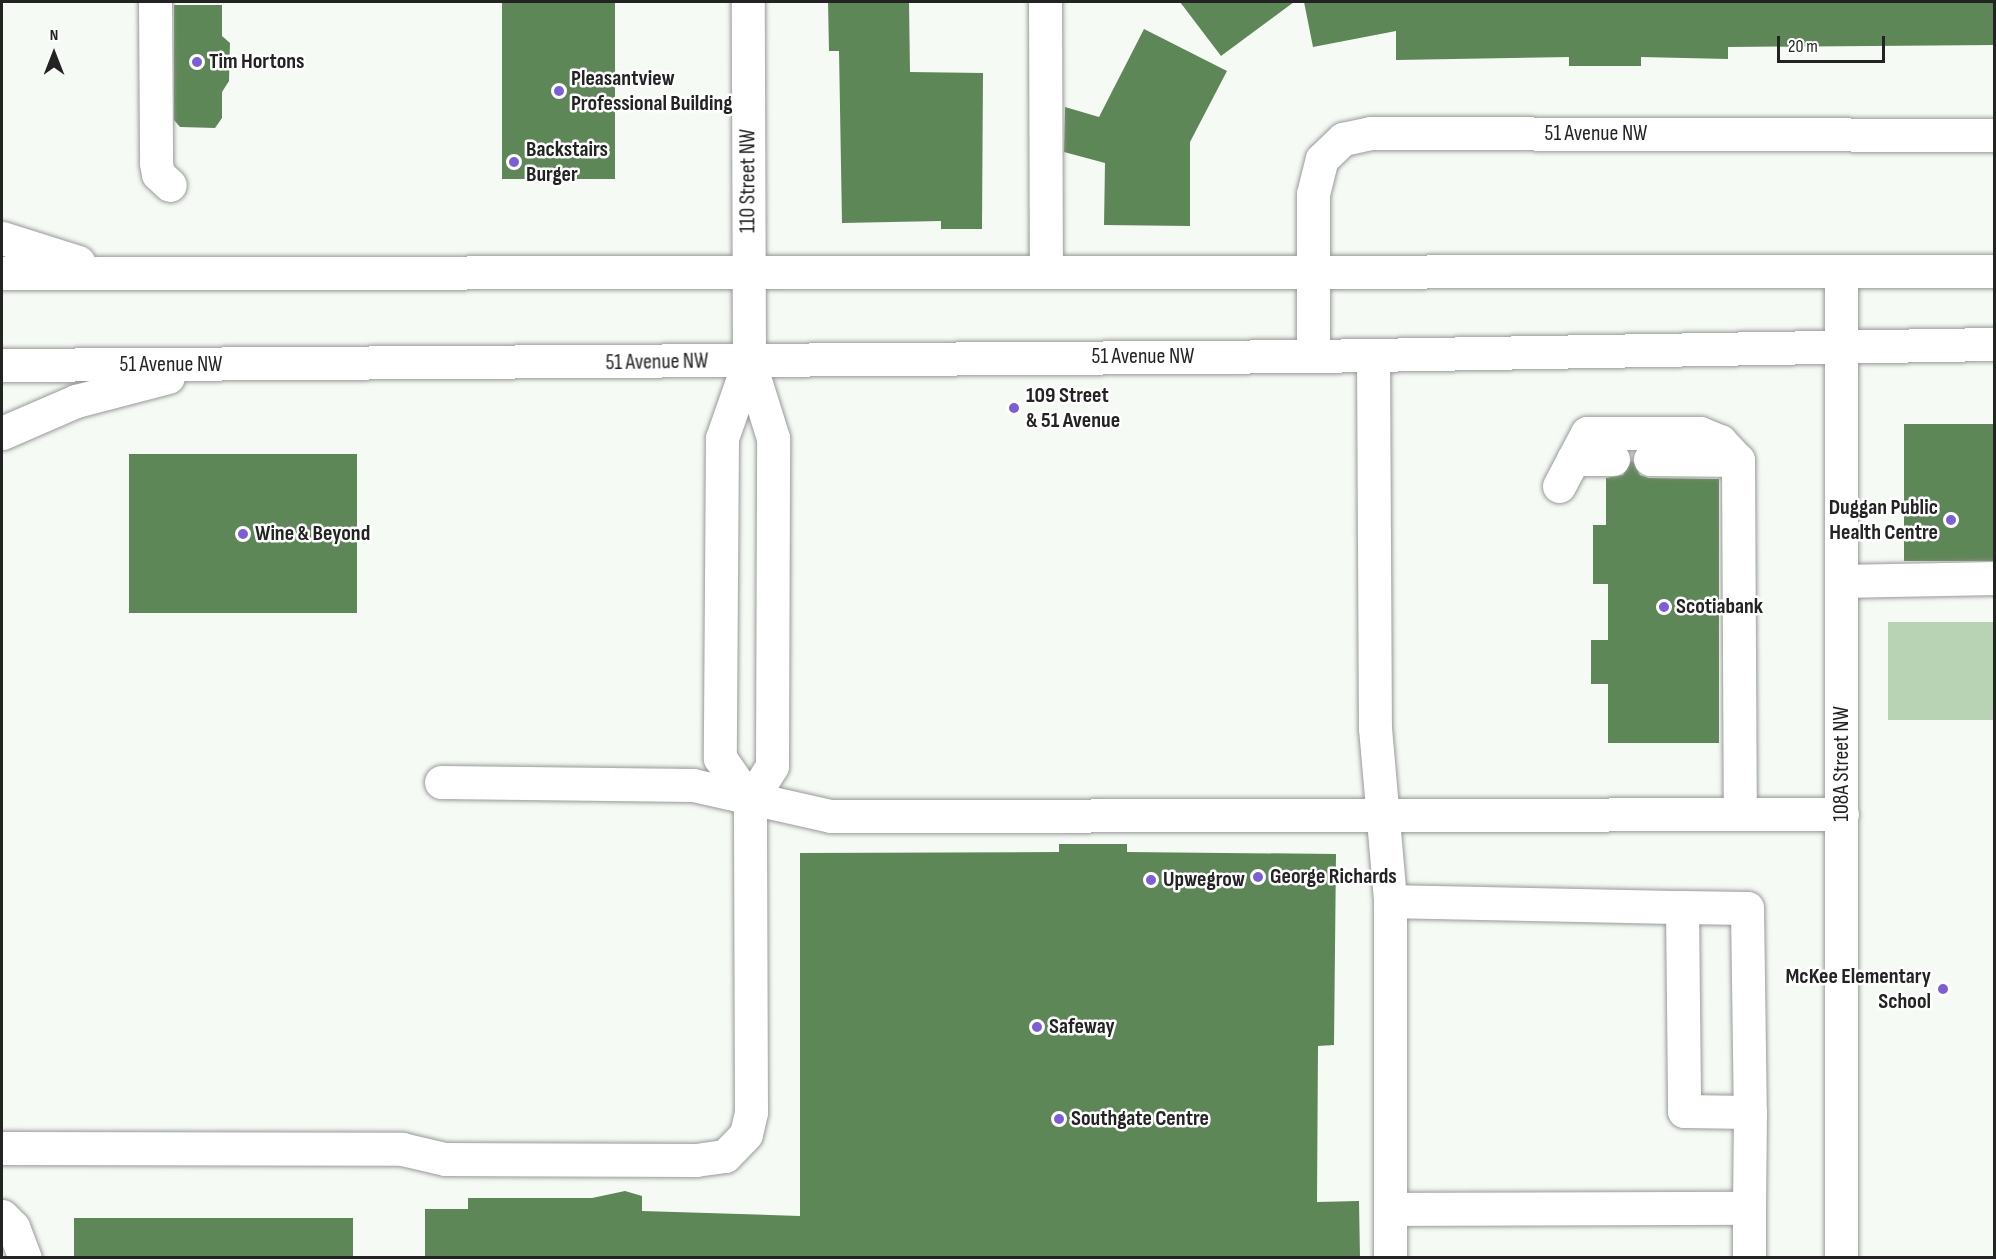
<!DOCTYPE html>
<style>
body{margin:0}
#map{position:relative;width:1996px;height:1259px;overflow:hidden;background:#f6faf5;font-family:"Sofia Sans Condensed",sans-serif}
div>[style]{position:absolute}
.green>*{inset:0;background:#b8d3b4;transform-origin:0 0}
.building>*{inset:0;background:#5e8757;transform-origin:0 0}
.roads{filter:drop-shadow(0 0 2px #979a97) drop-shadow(0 0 2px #979a97)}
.minor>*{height:33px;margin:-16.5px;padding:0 16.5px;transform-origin:16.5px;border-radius:16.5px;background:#fff}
.major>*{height:33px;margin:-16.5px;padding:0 16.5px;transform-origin:16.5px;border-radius:16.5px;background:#fff}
.dots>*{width:16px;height:16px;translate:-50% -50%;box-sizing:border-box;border:3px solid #fff;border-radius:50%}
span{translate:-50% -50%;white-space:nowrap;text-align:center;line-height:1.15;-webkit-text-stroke:5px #fff;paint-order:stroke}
.poi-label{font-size:22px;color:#222322;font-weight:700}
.left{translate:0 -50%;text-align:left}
.right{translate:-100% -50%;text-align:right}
.street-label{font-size:22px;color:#222322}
.frame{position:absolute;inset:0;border:3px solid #222322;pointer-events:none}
.north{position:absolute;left:24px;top:24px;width:60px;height:60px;-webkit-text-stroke:4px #fff;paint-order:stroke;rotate:0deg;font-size:16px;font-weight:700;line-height:24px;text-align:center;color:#222322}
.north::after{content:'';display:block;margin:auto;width:21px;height:27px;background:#222322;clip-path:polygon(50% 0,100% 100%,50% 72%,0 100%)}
.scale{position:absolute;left:1777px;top:36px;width:108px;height:27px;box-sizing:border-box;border:3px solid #222322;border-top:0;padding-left:8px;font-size:18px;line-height:21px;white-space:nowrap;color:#222322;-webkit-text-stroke:4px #fff;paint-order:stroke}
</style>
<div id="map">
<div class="green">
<i style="left:1888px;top:622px;width:106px;height:98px"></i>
</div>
<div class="building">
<i style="left:502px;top:2px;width:113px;height:177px"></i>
<i style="clip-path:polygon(828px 2px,909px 2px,910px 72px,983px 73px,982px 229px,941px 229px,941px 221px,842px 223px,839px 51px,829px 51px)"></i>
<i style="clip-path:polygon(1180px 2px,1294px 2px,1221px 56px)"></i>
<i style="clip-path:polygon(1304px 2px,1995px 2px,1995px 45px,1728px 47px,1728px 59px,1641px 57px,1641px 66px,1569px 66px,1569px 57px,1396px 60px,1396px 31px,1313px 47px)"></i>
<i style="clip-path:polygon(174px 5px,222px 5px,222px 36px,230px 43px,229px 81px,222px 92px,222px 118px,215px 128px,180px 127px,174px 120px)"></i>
<i style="clip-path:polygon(1144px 29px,1227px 71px,1190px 142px,1190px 226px,1104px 225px,1105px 163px,1064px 152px,1065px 107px,1099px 117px)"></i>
<i style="left:1904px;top:424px;width:91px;height:137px"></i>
<i style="left:357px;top:454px;width:159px;height:228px;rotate:90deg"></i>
<i style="clip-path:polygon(1632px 460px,1640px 475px,1649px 478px,1719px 479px,1719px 743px,1608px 743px,1608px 684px,1591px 684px,1591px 640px,1608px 640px,1608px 584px,1593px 584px,1593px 525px,1606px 525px,1606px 478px,1623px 475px)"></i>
<i style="clip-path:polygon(1059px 844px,1127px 844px,1127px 852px,1336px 854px,1334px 1045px,1318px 1046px,1317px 1202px,1359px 1201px,1360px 1257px,425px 1257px,425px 1209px,468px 1209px,468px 1198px,592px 1198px,625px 1191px,642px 1196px,642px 1211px,800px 1216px,800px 853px,1059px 852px)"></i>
<i style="left:74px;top:1218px;width:279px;height:39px"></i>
</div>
<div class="roads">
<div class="minor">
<i style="left:155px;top:2px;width:161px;rotate:89.6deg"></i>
<i style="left:156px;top:163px;width:11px;rotate:80deg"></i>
<i style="left:158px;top:174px;width:16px;rotate:43deg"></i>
<i style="left:1045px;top:2px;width:270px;rotate:89.8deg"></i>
<i style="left:1841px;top:271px;width:987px;rotate:90deg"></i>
<i style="left:1373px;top:355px;width:373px;rotate:89.7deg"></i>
<i style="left:1375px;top:728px;width:174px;rotate:85deg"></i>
<i style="left:1390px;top:901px;width:357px;rotate:90deg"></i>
<i style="left:1313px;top:356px;width:162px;rotate:-90deg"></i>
<i style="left:1313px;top:194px;width:36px;rotate:-76deg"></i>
<i style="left:1322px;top:159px;width:29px;rotate:-44deg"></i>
<i style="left:1343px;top:139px;width:29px;rotate:-12deg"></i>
<i style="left:1371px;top:133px;width:623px;rotate:0.18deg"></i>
<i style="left:749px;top:361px;width:82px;rotate:109.3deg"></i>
<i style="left:722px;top:438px;width:320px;rotate:90.4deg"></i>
<i style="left:720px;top:758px;width:52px;rotate:55.1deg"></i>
<i style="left:1573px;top:459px;width:40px"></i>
<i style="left:1650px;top:459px;width:88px;rotate:0.7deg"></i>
<i style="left:1559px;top:486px;width:60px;rotate:-62.2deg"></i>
<i style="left:1587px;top:433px;width:113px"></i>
<i style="left:1700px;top:433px;width:22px;rotate:22deg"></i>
<i style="left:1720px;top:441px;width:26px;rotate:47deg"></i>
<i style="left:1738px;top:460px;width:354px;rotate:89.7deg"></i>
<i style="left:1842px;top:581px;width:152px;rotate:-1.1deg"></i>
<i style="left:441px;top:782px;width:252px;rotate:0.7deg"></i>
<i style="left:693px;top:785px;width:141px;rotate:12.7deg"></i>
<i style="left:831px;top:816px;width:1011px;rotate:-0.11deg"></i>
<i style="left:1390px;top:901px;width:292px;rotate:1.2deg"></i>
<i style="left:1682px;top:907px;width:204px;rotate:89.4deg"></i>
<i style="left:1684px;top:1111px;width:66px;rotate:0.9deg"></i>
<i style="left:1750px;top:1112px;width:96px;rotate:90.6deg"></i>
<i style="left:1682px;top:907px;width:65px;rotate:0.9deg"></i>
<i style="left:1747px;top:908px;width:204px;rotate:89.2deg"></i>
<i style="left:2px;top:1148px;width:400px;rotate:0.1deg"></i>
<i style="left:402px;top:1149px;width:44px;rotate:13.1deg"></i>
<i style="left:445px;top:1159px;width:251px;rotate:0.2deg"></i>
<i style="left:696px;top:1160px;width:29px;rotate:-8deg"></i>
<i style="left:725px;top:1156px;width:30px;rotate:-46deg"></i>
<i style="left:746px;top:1134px;width:23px;rotate:-77deg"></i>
<i style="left:751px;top:1112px;width:311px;rotate:-90.2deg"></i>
<i style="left:750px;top:801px;width:41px;rotate:-57.8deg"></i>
<i style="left:772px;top:766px;width:328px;rotate:-89.8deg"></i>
<i style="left:773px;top:438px;width:81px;rotate:-107.3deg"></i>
<i style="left:749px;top:361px;width:359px;rotate:-90.2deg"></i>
<i style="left:1390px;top:1209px;width:359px;rotate:-0.2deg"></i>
<i style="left:1749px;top:1208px;width:50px;rotate:90deg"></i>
<i style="left:2px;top:1216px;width:16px;rotate:45deg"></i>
<i style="left:13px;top:1227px;width:33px;rotate:69deg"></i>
</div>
<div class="major">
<i style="left:2px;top:238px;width:80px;rotate:17.5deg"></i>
<i style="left:2px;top:273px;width:1992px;rotate:-0.06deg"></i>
<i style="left:2px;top:365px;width:1311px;rotate:-0.39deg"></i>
<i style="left:1313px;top:356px;width:681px;rotate:-1.01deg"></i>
<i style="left:2px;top:433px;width:81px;rotate:-23.4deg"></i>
<i style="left:76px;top:401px;width:95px;rotate:-14.6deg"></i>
</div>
</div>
<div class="dots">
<i style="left:197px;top:62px;background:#7c5ed9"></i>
<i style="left:559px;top:91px;background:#7c5ed9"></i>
<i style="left:514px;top:162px;background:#7c5ed9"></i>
<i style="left:1014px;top:408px;background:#7c5ed9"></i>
<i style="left:1951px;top:520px;background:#7c5ed9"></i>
<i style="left:243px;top:534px;background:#7c5ed9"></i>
<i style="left:1664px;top:607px;background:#7c5ed9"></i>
<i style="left:1258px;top:877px;background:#7c5ed9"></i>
<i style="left:1151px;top:880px;background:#7c5ed9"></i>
<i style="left:1943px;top:989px;background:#7c5ed9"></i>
<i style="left:1037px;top:1027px;background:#7c5ed9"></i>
<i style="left:1059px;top:1119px;background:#7c5ed9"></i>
</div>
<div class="poi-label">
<span class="left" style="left:209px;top:62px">Tim Hortons</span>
<span class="left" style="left:571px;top:91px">Pleasantview<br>Professional Building</span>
<span class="left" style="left:526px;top:162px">Backstairs<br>Burger</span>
<span class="left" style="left:1026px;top:408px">109 Street<br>&amp; 51 Avenue</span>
<span class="right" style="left:1938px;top:520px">Duggan Public<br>Health Centre</span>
<span class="left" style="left:255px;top:534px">Wine &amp; Beyond</span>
<span class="left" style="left:1676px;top:607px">Scotiabank</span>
<span class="left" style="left:1270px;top:877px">George Richards</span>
<span class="left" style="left:1163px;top:880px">Upwegrow</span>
<span class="right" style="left:1931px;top:989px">McKee Elementary<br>School</span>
<span class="left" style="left:1049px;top:1027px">Safeway</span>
<span class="left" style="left:1071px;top:1119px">Southgate Centre</span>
</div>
<div class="street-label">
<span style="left:1596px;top:134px">51 Avenue NW</span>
<span style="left:748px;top:181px;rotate:-90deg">110 Street NW</span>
<span style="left:1143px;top:357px">51 Avenue NW</span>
<span style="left:657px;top:362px;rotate:-1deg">51 Avenue NW</span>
<span style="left:171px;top:365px">51 Avenue NW</span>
<span style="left:1842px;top:764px;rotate:-90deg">108A Street NW</span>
</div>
<div class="frame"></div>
<div class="north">N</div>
<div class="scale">20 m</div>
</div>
